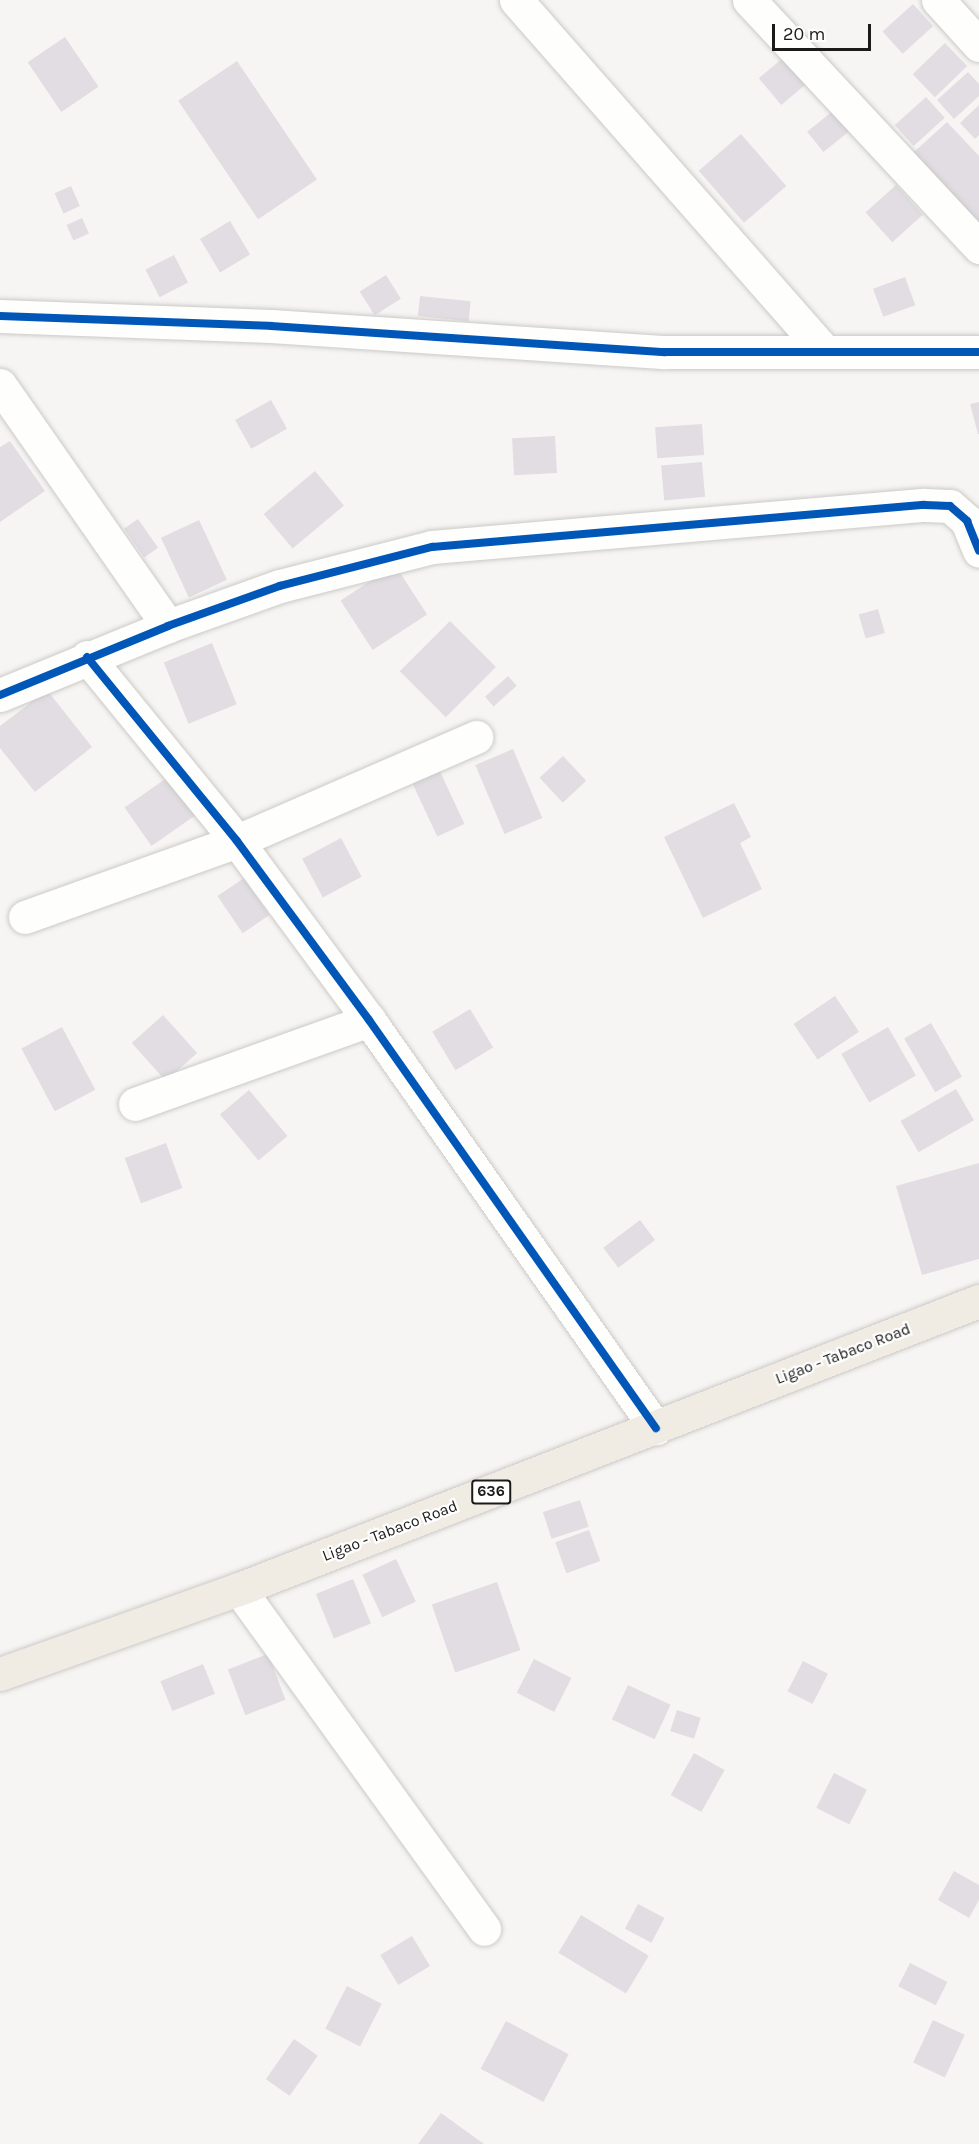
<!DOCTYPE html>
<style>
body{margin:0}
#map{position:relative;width:979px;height:2144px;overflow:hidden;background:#f7f5f3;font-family:Karla,sans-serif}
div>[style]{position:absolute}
.building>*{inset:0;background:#e1dde3;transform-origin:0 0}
.roads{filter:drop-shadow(0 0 2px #cacac8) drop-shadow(0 0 2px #cacac8)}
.minor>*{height:33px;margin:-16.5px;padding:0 16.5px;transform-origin:16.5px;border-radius:16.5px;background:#fefefd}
.primary>*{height:33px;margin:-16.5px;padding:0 16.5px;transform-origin:16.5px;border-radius:16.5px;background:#f0ece4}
.cycleway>*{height:8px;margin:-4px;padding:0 4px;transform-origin:4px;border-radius:4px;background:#0057b8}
span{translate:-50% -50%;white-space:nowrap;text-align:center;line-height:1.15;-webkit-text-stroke:4.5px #fff;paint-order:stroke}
.shield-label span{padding:2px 4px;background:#fff;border:2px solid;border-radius:4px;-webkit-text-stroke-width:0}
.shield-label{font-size:15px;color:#1b1a19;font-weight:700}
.street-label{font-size:16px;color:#1b1a19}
.scale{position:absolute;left:772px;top:24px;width:99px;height:27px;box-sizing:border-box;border:3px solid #1b1a19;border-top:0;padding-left:8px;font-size:18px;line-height:21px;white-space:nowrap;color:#1b1a19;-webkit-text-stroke:4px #fff;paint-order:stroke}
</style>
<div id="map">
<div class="building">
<i style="left:913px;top:4px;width:30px;height:41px;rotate:48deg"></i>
<i style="left:65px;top:37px;width:60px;height:45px;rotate:56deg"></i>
<i style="left:945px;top:43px;width:32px;height:45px;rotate:46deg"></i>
<i style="left:784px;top:57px;width:35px;height:33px;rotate:50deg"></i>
<i style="left:237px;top:61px;width:143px;height:71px;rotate:56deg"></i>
<i style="clip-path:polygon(968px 72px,979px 84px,979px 96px,954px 119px,937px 100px)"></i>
<i style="left:926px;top:97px;width:28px;height:42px;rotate:48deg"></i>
<i style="clip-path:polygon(979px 105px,979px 135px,975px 139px,960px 123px)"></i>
<i style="left:839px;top:106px;width:26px;height:41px;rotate:51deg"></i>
<i style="clip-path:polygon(947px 122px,979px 156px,979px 223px,914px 152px)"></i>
<i style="left:741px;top:134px;width:69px;height:56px;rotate:49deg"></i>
<i style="left:896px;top:185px;width:40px;height:41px;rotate:48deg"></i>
<i style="left:71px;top:186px;width:22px;height:18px;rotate:66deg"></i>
<i style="left:82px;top:218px;width:17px;height:17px;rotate:66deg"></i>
<i style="left:230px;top:221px;width:39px;height:35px;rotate:59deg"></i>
<i style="left:174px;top:255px;width:31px;height:32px;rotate:63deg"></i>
<i style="left:386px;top:275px;width:28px;height:31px;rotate:58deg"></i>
<i style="left:905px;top:277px;width:30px;height:34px;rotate:70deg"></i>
<i style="left:420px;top:296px;width:51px;height:20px;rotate:6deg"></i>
<i style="left:271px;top:400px;width:33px;height:41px;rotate:61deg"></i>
<i style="clip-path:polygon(979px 402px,979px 434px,978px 434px,970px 404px)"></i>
<i style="left:702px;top:424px;width:31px;height:47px;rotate:86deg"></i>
<i style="left:555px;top:436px;width:37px;height:43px;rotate:87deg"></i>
<i style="clip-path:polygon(10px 441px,45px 491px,0 522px,0 447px)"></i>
<i style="left:702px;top:462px;width:35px;height:41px;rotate:85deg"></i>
<i style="left:315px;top:471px;width:45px;height:67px;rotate:50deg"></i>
<i style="left:138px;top:519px;width:35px;height:17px;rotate:55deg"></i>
<i style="left:199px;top:520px;width:66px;height:42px;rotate:65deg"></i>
<i style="left:395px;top:565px;width:59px;height:65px;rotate:57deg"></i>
<i style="left:878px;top:609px;width:25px;height:20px;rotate:74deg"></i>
<i style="left:450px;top:621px;width:65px;height:71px;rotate:45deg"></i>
<i style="left:212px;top:643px;width:66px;height:52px;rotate:68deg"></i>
<i style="left:508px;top:676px;width:13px;height:31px;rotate:48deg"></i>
<i style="clip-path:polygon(47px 690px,92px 747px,35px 792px,0 748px,0 726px)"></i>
<i style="left:513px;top:749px;width:75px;height:41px;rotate:67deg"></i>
<i style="left:563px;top:756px;width:34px;height:32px;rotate:47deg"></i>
<i style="left:437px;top:765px;width:65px;height:30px;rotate:65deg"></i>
<i style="left:168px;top:777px;width:47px;height:53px;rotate:55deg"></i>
<i style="clip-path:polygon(734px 803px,751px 837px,740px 843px,762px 889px,703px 918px,664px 837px)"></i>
<i style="left:341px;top:838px;width:44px;height:44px;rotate:62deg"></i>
<i style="left:244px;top:878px;width:45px;height:32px;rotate:56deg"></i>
<i style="left:835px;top:996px;width:43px;height:50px;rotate:56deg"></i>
<i style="left:470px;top:1009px;width:45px;height:44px;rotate:59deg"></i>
<i style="left:163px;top:1015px;width:51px;height:42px;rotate:48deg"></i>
<i style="left:931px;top:1023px;width:62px;height:31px;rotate:60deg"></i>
<i style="left:62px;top:1027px;width:71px;height:46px;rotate:62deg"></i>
<i style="left:888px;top:1027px;width:56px;height:54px;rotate:60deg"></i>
<i style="left:956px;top:1089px;width:36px;height:64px;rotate:60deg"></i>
<i style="left:249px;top:1090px;width:60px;height:38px;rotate:50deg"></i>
<i style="left:166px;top:1143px;width:48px;height:44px;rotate:70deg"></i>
<i style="clip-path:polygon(979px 1163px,979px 1259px,922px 1275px,896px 1186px)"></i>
<i style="left:640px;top:1220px;width:25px;height:46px;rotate:53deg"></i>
<i style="left:580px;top:1500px;width:28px;height:39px;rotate:72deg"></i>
<i style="left:589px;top:1530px;width:33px;height:36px;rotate:70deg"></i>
<i style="left:396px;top:1559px;width:47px;height:37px;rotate:65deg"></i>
<i style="left:353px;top:1579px;width:48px;height:40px;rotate:68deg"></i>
<i style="left:497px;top:1582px;width:72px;height:69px;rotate:71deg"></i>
<i style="left:268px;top:1654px;width:49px;height:43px;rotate:69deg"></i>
<i style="left:534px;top:1659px;width:42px;height:38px;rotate:27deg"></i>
<i style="left:803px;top:1661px;width:28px;height:34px;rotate:27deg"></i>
<i style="left:203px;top:1664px;width:32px;height:46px;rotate:68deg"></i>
<i style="left:628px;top:1685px;width:47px;height:38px;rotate:25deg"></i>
<i style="left:677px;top:1710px;width:25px;height:22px;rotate:18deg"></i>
<i style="left:694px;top:1753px;width:35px;height:48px;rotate:29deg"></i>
<i style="left:834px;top:1773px;width:37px;height:39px;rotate:27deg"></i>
<i style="clip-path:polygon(954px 1871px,979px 1885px,979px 1900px,969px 1918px,938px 1900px)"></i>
<i style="left:638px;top:1904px;width:30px;height:28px;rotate:28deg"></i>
<i style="left:581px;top:1915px;width:79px;height:44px;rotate:31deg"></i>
<i style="left:412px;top:1936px;width:35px;height:37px;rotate:59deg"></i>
<i style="left:910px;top:1963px;width:42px;height:26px;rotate:27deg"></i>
<i style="left:347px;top:1986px;width:39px;height:48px;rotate:27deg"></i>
<i style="left:933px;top:2020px;width:35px;height:47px;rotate:25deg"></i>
<i style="left:506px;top:2021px;width:71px;height:54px;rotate:28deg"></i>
<i style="left:294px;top:2039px;width:29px;height:49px;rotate:35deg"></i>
<i style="clip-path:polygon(441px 2113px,484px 2144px,418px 2144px)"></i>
</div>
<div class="roads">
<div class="minor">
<i style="left:516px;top:0;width:468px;rotate:48.7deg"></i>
<i style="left:749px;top:0;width:338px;rotate:47deg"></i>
<i style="left:938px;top:0;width:61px;rotate:47.7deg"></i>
<i style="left:0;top:316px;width:271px;rotate:2.1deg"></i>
<i style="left:271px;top:326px;width:395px;rotate:3.8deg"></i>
<i style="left:665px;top:352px;width:314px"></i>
<i style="left:0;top:385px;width:294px;rotate:55.1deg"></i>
<i style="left:87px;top:657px;width:237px;rotate:50.8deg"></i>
<i style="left:237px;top:841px;width:222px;rotate:53.6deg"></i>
<i style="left:369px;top:1020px;width:499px;rotate:54.9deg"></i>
<i style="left:0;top:695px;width:182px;rotate:-22.3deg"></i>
<i style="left:168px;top:626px;width:119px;rotate:-19.7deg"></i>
<i style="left:280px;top:586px;width:157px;rotate:-14.4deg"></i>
<i style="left:432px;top:547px;width:494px;rotate:-4.9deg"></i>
<i style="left:924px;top:505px;width:26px;rotate:2deg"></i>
<i style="left:950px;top:506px;width:23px;rotate:41deg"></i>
<i style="left:967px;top:521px;width:32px;rotate:68deg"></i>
<i style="left:25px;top:917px;width:225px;rotate:-19.7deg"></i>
<i style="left:237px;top:841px;width:261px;rotate:-23.5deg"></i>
<i style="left:135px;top:1104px;width:249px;rotate:-19.7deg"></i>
<i style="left:239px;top:1589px;width:419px;rotate:54.2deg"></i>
</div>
<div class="primary">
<i style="left:0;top:1674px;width:254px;rotate:-19.6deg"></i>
<i style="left:239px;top:1589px;width:794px;rotate:-21.27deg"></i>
</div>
</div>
<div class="cycleway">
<i style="left:0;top:316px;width:271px;rotate:2.1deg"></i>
<i style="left:271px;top:326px;width:395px;rotate:3.8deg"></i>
<i style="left:665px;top:352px;width:314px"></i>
<i style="left:87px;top:657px;width:237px;rotate:50.8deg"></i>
<i style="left:237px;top:841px;width:222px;rotate:53.6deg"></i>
<i style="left:369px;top:1020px;width:499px;rotate:54.9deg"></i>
<i style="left:0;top:695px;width:182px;rotate:-22.3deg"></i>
<i style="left:168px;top:626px;width:119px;rotate:-19.7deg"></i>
<i style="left:280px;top:586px;width:157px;rotate:-14.4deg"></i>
<i style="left:432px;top:547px;width:494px;rotate:-4.9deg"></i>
<i style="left:924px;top:505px;width:26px;rotate:2deg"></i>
<i style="left:950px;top:506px;width:23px;rotate:41deg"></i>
<i style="left:967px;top:521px;width:32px;rotate:68deg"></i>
</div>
<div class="shield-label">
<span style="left:491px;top:1492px">636</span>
</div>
<div class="street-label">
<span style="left:843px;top:1354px;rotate:-21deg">Ligao - Tabaco Road</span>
<span style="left:390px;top:1531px;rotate:-21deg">Ligao - Tabaco Road</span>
</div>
<div class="scale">20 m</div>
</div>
